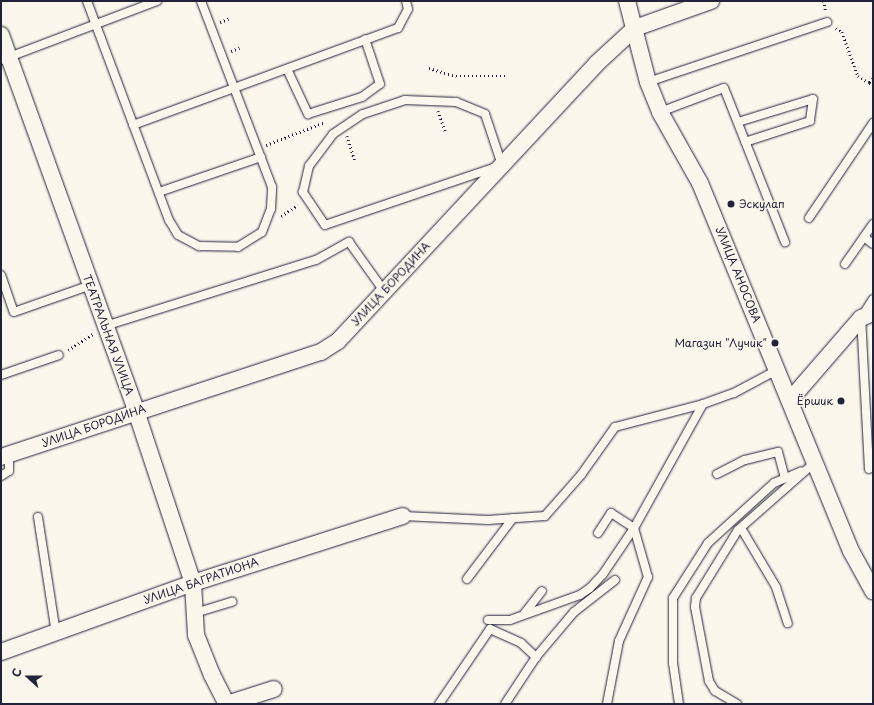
<!DOCTYPE html>
<meta charset="utf-8">
<style>
body{margin:0}
#map{position:relative;width:874px;height:705px;overflow:hidden;background:#fbf7ec;font-family:"Playpen Sans",sans-serif}
div>[style]{position:absolute}
.path>*{height:2.5px;margin-top:-1.25px;transform-origin:0;background:repeating-linear-gradient(90deg,#22223b 0 1px,transparent 0 4px)}
.roads{filter:drop-shadow(0 0 1px #22223b) drop-shadow(0 0 1px #22223b)}
.lane>*{height:8px;margin:-4px;padding:0 4px;transform-origin:4px;border-radius:4px;background:#fbf7ec}
.street>*{height:16px;margin:-8px;padding:0 8px;transform-origin:8px;border-radius:8px;background:#fbf7ec}
.dots>*{width:11px;height:11px;translate:-50% -50%;box-sizing:border-box;border:2px solid #fbf7ec;border-radius:50%}
span{translate:-50% -50%;white-space:nowrap;text-align:center;line-height:1.15;-webkit-text-stroke:3px #fbf7ec;paint-order:stroke}
.poi-label{font-size:11px;color:#22223b}
.left{translate:0 -50%;text-align:left}
.right{translate:-100% -50%;text-align:right}
.street-label{font-size:11px;color:#22223b}
.frame{position:absolute;inset:0;border:2px solid #22223b;pointer-events:none}
.north{position:absolute;left:8px;top:657px;width:40px;height:40px;-webkit-text-stroke:3px #fbf7ec;paint-order:stroke;rotate:291deg;font-size:11px;font-weight:700;line-height:16px;text-align:center;color:#22223b}
.north::after{content:'';display:block;margin:auto;width:14px;height:18px;background:#22223b;clip-path:polygon(50% 0,100% 100%,50% 72%,0 100%)}
</style>
<div id="map">
<div class="path">
<i style="left:824px;top:1px;width:11px;rotate:80deg"></i>
<i style="left:220px;top:22px;width:9px;rotate:-21deg"></i>
<i style="left:836px;top:28px;width:7px;rotate:34deg"></i>
<i style="left:842px;top:32px;width:47px;rotate:70deg"></i>
<i style="left:858px;top:76px;width:13px;rotate:32deg"></i>
<i style="left:231px;top:51px;width:9px;rotate:-21deg"></i>
<i style="left:429px;top:68px;width:28px;rotate:17deg"></i>
<i style="left:456px;top:76px;width:49px"></i>
<i style="left:873px;top:79px;width:6px;rotate:135deg"></i>
<i style="left:869px;top:83px;width:4px;rotate:14deg"></i>
<i style="left:438px;top:111px;width:23px;rotate:70deg"></i>
<i style="left:347px;top:136px;width:25px;rotate:72deg"></i>
<i style="left:266px;top:145px;width:63px;rotate:-21.3deg"></i>
<i style="left:281px;top:216px;width:20px;rotate:-33deg"></i>
<i style="left:68px;top:350px;width:30px;rotate:-33deg"></i>
</div>
<div class="roads">
<div class="lane">
<i style="left:87px;top:1px;width:234px;rotate:69.5deg"></i>
<i style="left:169px;top:220px;width:17px;rotate:59deg"></i>
<i style="left:178px;top:235px;width:24px;rotate:28deg"></i>
<i style="left:199px;top:246px;width:39px;rotate:1deg"></i>
<i style="left:238px;top:247px;width:28px;rotate:-32deg"></i>
<i style="left:262px;top:232px;width:25px;rotate:-69deg"></i>
<i style="left:271px;top:209px;width:22px;rotate:-87deg"></i>
<i style="left:272px;top:187px;width:199px;rotate:-110.9deg"></i>
<i style="left:1px;top:60px;width:167px;rotate:-20.7deg"></i>
<i style="left:287px;top:69px;width:50px;rotate:65deg"></i>
<i style="left:308px;top:114px;width:57px;rotate:-17.5deg"></i>
<i style="left:362px;top:97px;width:22px;rotate:-36deg"></i>
<i style="left:380px;top:84px;width:47px;rotate:-108.4deg"></i>
<i style="left:648px;top:82px;width:189px;rotate:-18.5deg"></i>
<i style="left:405px;top:100px;width:51px;rotate:2.2deg"></i>
<i style="left:456px;top:102px;width:31px;rotate:22deg"></i>
<i style="left:485px;top:114px;width:54px;rotate:71.6deg"></i>
<i style="left:502px;top:165px;width:187px;rotate:161.3deg"></i>
<i style="left:325px;top:225px;width:40px;rotate:-124deg"></i>
<i style="left:303px;top:192px;width:27px;rotate:-77deg"></i>
<i style="left:309px;top:166px;width:40px;rotate:-53deg"></i>
<i style="left:333px;top:134px;width:36px;rotate:-34deg"></i>
<i style="left:363px;top:114px;width:44px;rotate:-18.4deg"></i>
<i style="left:660px;top:112px;width:68px;rotate:-20.6deg"></i>
<i style="left:724px;top:88px;width:166px;rotate:68.4deg"></i>
<i style="left:738px;top:122px;width:78px;rotate:-17deg"></i>
<i style="left:813px;top:99px;width:22px;rotate:98deg"></i>
<i style="left:810px;top:121px;width:68px;rotate:162.1deg"></i>
<i style="left:133px;top:125px;width:282px;rotate:-20.1deg"></i>
<i style="left:398px;top:28px;width:21px;rotate:-62deg"></i>
<i style="left:408px;top:9px;width:8px;rotate:-104deg"></i>
<i style="left:159px;top:192px;width:108px;rotate:-18.9deg"></i>
<i style="left:809px;top:218px;width:115px;rotate:-56deg"></i>
<i style="left:864px;top:237px;width:11px;rotate:38deg"></i>
<i style="left:845px;top:264px;width:49px;rotate:-55deg"></i>
<i style="left:1px;top:275px;width:39px;rotate:71deg"></i>
<i style="left:14px;top:312px;width:82px;rotate:-19.3deg"></i>
<i style="left:105px;top:326px;width:221px;rotate:-17.4deg"></i>
<i style="left:316px;top:260px;width:38px;rotate:-29deg"></i>
<i style="left:349px;top:242px;width:60px;rotate:54.5deg"></i>
<i style="left:1px;top:375px;width:61px;rotate:-19deg"></i>
<i style="left:869px;top:469px;width:151px;rotate:-93deg"></i>
<i style="left:861px;top:318px;width:22px;rotate:-58deg"></i>
<i style="left:717px;top:474px;width:31px;rotate:-27deg"></i>
<i style="left:745px;top:460px;width:34px;rotate:-14deg"></i>
<i style="left:778px;top:452px;width:27px;rotate:75deg"></i>
<i style="left:1px;top:476px;width:9px;rotate:-32deg"></i>
<i style="left:9px;top:471px;width:16px;rotate:-90deg"></i>
<i style="left:403px;top:516px;width:85px;rotate:2.7deg"></i>
<i style="left:488px;top:520px;width:57px;rotate:-4deg"></i>
<i style="left:545px;top:516px;width:55px;rotate:-48.7deg"></i>
<i style="left:581px;top:475px;width:59px;rotate:-54.7deg"></i>
<i style="left:615px;top:427px;width:91px;rotate:-14.6deg"></i>
<i style="left:38px;top:517px;width:117px;rotate:81.2deg"></i>
<i style="left:741px;top:528px;width:69px;rotate:59.3deg"></i>
<i style="left:776px;top:587px;width:38px;rotate:72deg"></i>
<i style="left:598px;top:533px;width:24px;rotate:-57deg"></i>
<i style="left:611px;top:513px;width:27px;rotate:33deg"></i>
<i style="left:634px;top:528px;width:51px;rotate:74.1deg"></i>
<i style="left:648px;top:577px;width:70px;rotate:114.4deg"></i>
<i style="left:619px;top:641px;width:64px;rotate:100.8deg"></i>
<i style="left:467px;top:579px;width:76px;rotate:-53deg"></i>
<i style="left:195px;top:613px;width:39px;rotate:-17deg"></i>
<i style="left:524px;top:614px;width:29px;rotate:-52deg"></i>
<i style="left:488px;top:620px;width:22px"></i>
<i style="left:510px;top:620px;width:74px;rotate:-19.7deg"></i>
<i style="left:580px;top:595px;width:12px;rotate:-35deg"></i>
<i style="left:590px;top:588px;width:19px;rotate:-47deg"></i>
<i style="left:603px;top:574px;width:55px;rotate:-56deg"></i>
<i style="left:634px;top:528px;width:142px;rotate:-60.9deg"></i>
<i style="left:703px;top:404px;width:33px;rotate:-20deg"></i>
<i style="left:734px;top:393px;width:49px;rotate:-28.1deg"></i>
<i style="left:536px;top:657px;width:59px;rotate:-49.8deg"></i>
<i style="left:574px;top:612px;width:52px;rotate:-38deg"></i>
<i style="left:439px;top:704px;width:91px;rotate:-55.8deg"></i>
<i style="left:490px;top:629px;width:34px;rotate:24deg"></i>
<i style="left:521px;top:643px;width:21px;rotate:43deg"></i>
<i style="left:536px;top:657px;width:56px;rotate:123.4deg"></i>
<i style="left:679px;top:704px;width:41px;rotate:-98.3deg"></i>
<i style="left:673px;top:663px;width:65px;rotate:-90deg"></i>
<i style="left:673px;top:598px;width:65px;rotate:-57.5deg"></i>
<i style="left:708px;top:543px;width:89px;rotate:-42.3deg"></i>
<i style="left:774px;top:483px;width:30px;rotate:-23deg"></i>
<i style="left:737px;top:704px;width:26px;rotate:-149deg"></i>
<i style="left:715px;top:691px;width:12px;rotate:-121deg"></i>
<i style="left:709px;top:681px;width:75px;rotate:-100.7deg"></i>
<i style="left:695px;top:607px;width:9px;rotate:-84deg"></i>
<i style="left:696px;top:598px;width:80px;rotate:-58.3deg"></i>
<i style="left:738px;top:530px;width:103px;rotate:-41.4deg"></i>
</div>
<div class="street">
<i style="left:627px;top:1px;width:84px;rotate:75.5deg"></i>
<i style="left:648px;top:82px;width:32px;rotate:68deg"></i>
<i style="left:660px;top:112px;width:81px;rotate:60.6deg"></i>
<i style="left:700px;top:183px;width:398px;rotate:67.7deg"></i>
<i style="left:851px;top:551px;width:46px;rotate:61.2deg"></i>
<i style="left:1px;top:35px;width:400px;rotate:70.2deg"></i>
<i style="left:136px;top:411px;width:181px;rotate:71.7deg"></i>
<i style="left:193px;top:583px;width:52px;rotate:86.7deg"></i>
<i style="left:196px;top:635px;width:43px;rotate:68.2deg"></i>
<i style="left:212px;top:675px;width:33px;rotate:63deg"></i>
<i style="left:227px;top:704px;width:49px;rotate:-17.7deg"></i>
<i style="left:790px;top:400px;width:108px;rotate:-49.1deg"></i>
<i style="left:861px;top:318px;width:13px;rotate:-23deg"></i>
<i style="left:1px;top:457px;width:337px;rotate:-18.2deg"></i>
<i style="left:321px;top:352px;width:20px;rotate:-33deg"></i>
<i style="left:338px;top:341px;width:379px;rotate:-47deg"></i>
<i style="left:596px;top:64px;width:53px;rotate:-42.7deg"></i>
<i style="left:635px;top:28px;width:81px;rotate:-19.6deg"></i>
<i style="left:1px;top:652px;width:204px;rotate:-19.8deg"></i>
<i style="left:193px;top:583px;width:220px;rotate:-17.7deg"></i>
</div>
</div>
<div class="dots">
<i style="left:731px;top:204px;background:#22223b"></i>
<i style="left:775px;top:343px;background:#22223b"></i>
<i style="left:841px;top:401px;background:#22223b"></i>
</div>
<div class="poi-label">
<span class="left" style="left:739px;top:204px">Эскулап</span>
<span class="right" style="left:767px;top:343px">Магазин "Лучик"</span>
<span class="right" style="left:833px;top:401px">Ёршик</span>
</div>
<div class="street-label">
<span style="left:738px;top:275px;rotate:68deg">УЛИЦА АНОСОВА</span>
<span style="left:391px;top:284px;rotate:-47deg">УЛИЦА БОРОДИНА</span>
<span style="left:108px;top:335px;rotate:70deg">ТЕАТРАЛЬНАЯ УЛИЦА</span>
<span style="left:94px;top:426px;rotate:-19deg">УЛИЦА БОРОДИНА</span>
<span style="left:201px;top:581px;rotate:-19deg">УЛИЦА БАГРАТИОНА</span>
</div>
<div class="frame"></div>
<div class="north">С</div>
</div>
